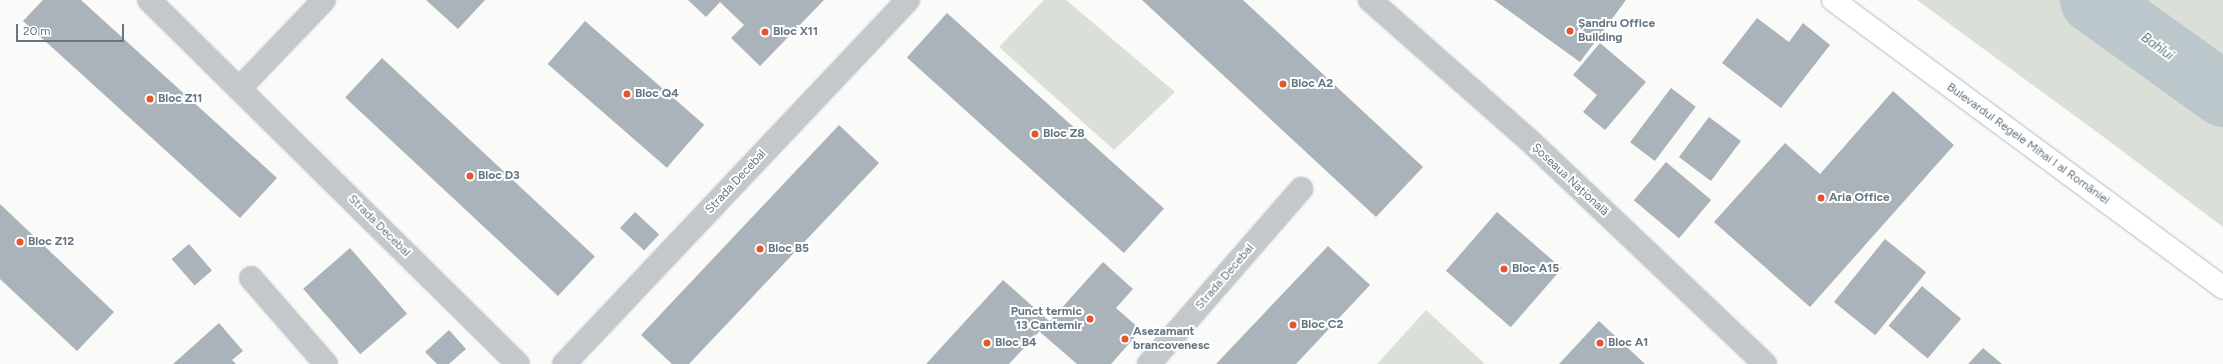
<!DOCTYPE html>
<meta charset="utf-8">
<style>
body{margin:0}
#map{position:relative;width:2223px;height:364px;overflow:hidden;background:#fafaf8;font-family:Figtree,sans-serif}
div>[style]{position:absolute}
.green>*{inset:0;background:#dadfd7}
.river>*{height:65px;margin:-32.5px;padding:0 32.5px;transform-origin:32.5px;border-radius:32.5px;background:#bbc7cb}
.building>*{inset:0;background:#aab3b9;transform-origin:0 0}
.roads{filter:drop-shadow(0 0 1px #b5babe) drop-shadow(0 0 1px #b5babe)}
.minor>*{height:22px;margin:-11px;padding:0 11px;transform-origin:11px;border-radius:11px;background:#c3c8cc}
.major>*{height:22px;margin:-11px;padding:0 11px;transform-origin:11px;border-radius:11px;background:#fff}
.dots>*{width:11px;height:11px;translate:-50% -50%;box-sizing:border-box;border:2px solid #fff;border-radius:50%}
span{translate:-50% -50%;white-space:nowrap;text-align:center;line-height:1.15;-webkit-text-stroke:4px #fff;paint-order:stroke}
.poi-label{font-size:12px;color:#657683;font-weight:700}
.left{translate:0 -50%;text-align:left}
.right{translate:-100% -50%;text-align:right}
.street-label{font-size:12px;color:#657683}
.water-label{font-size:13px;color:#60757c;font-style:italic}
.scale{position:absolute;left:16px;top:24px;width:108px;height:18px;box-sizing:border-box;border:2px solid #657683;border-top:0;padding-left:5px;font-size:12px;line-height:14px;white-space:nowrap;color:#657683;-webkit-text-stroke:3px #fff;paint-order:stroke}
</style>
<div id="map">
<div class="green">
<i style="clip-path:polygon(1044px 0,1066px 0,1175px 92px,1114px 150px,999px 47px)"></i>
<i style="clip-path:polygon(1917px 0,2223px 0,2223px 227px,2105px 138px)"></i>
<i style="clip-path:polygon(1426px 310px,1484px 363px,1483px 364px,1377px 364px)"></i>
</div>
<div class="river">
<i style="left:2092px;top:0;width:161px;rotate:35.7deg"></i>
</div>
<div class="building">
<i style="clip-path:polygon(43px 0,81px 0,277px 178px,240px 218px,23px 21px)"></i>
<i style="clip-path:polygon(426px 0,485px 0,458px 29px)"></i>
<i style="clip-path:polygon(688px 0,824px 0,760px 66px,731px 38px,744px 25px,720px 2px,706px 17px)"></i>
<i style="clip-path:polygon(1142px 0,1243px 0,1423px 167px,1376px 217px)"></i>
<i style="clip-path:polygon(1494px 0,1626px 0,1580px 62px)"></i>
<i style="left:947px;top:13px;width:292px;height:60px;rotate:42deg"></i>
<i style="clip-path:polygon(1757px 18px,1789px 42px,1803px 23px,1830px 45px,1781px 108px,1722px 63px)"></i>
<i style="left:585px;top:21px;width:158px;height:57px;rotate:41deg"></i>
<i style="clip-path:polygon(1600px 43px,1646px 82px,1605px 130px,1583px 112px,1597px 95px,1573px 75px)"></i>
<i style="left:382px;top:58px;width:291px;height:54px;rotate:43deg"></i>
<i style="left:1671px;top:88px;width:31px;height:68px;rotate:37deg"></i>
<i style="clip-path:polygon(1893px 91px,1954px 145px,1810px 307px,1714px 222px,1785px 143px,1820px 174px)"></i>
<i style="left:1709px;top:117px;width:40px;height:50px;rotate:37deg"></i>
<i style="clip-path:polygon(839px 125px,879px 163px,689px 364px,672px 364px,641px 335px)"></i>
<i style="left:1666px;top:162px;width:59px;height:50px;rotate:40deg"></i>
<i style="clip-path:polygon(0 204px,114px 312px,77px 351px,0 279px)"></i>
<i style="left:635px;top:212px;width:33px;height:22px;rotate:43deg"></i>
<i style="left:1497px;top:212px;width:86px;height:78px;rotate:41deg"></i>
<i style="left:1885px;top:239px;width:53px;height:81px;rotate:39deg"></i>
<i style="left:189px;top:244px;width:35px;height:23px;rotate:49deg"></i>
<i style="clip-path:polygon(1328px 246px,1370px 285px,1296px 364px,1216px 364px)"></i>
<i style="left:350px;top:248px;width:87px;height:62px;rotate:49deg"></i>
<i style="clip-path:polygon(1103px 262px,1133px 289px,1116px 308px,1141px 330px,1111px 364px,1077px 364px,1040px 332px)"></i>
<i style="clip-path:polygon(1003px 280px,1049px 321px,1009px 364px,926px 364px)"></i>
<i style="left:1922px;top:286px;width:51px;height:52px;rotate:40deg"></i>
<i style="clip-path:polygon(1599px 321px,1645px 364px,1559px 364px)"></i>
<i style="clip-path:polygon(219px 323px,243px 351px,232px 360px,236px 364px,173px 364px)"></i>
<i style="clip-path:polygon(449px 330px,466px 349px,449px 364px,437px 364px,425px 352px)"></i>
<i style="clip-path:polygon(1983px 348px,2002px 364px,1968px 364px)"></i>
</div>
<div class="roads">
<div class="minor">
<i style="left:149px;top:0;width:518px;rotate:44.61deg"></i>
<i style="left:1370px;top:0;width:212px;rotate:41.4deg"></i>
<i style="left:1529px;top:140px;width:325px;rotate:43.5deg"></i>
<i style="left:239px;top:89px;width:123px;rotate:-46.3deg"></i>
<i style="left:251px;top:278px;width:114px;rotate:48.9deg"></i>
<i style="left:564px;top:364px;width:501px;rotate:-46.62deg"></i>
<i style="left:1149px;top:364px;width:232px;rotate:-49deg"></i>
</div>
<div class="major">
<i style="left:1833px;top:0;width:485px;rotate:36.4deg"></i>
</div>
</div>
<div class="dots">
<i style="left:1570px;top:31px;background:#e4572e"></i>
<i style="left:765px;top:32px;background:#e4572e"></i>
<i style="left:1283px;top:84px;background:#e4572e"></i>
<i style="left:627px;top:94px;background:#e4572e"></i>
<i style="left:150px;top:99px;background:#e4572e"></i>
<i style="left:1035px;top:134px;background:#e4572e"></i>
<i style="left:470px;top:176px;background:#e4572e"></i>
<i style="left:1821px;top:198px;background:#e4572e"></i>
<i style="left:20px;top:242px;background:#e4572e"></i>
<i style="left:760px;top:249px;background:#e4572e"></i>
<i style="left:1504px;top:269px;background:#e4572e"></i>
<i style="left:1090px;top:319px;background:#e4572e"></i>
<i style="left:1293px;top:325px;background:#e4572e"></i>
<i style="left:1125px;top:339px;background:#e4572e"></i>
<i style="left:987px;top:343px;background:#e4572e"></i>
<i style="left:1600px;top:343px;background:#e4572e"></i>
</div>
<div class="poi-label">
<span class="left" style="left:1578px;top:31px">Șandru Office<br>Building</span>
<span class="left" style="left:773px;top:32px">Bloc X11</span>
<span class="left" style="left:1291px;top:84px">Bloc A2</span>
<span class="left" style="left:635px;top:94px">Bloc Q4</span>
<span class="left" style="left:158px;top:99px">Bloc Z11</span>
<span class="left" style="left:1043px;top:134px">Bloc Z8</span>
<span class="left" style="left:478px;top:176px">Bloc D3</span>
<span class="left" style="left:1829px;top:198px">Aria Office</span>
<span class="left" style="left:28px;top:242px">Bloc Z12</span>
<span class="left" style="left:768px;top:249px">Bloc B5</span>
<span class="left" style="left:1512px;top:269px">Bloc A15</span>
<span class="right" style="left:1082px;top:319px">Punct termic<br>13 Cantemir</span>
<span class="left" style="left:1301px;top:325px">Bloc C2</span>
<span class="left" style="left:1133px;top:339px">Asezamant<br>brancovenesc</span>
<span class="left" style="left:995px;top:343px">Bloc B4</span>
<span class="left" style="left:1608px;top:343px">Bloc A1</span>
</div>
<div class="street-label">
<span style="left:2028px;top:144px;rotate:36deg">Bulevardul Regele Mihai I al României</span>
<span style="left:1570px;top:180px;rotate:43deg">Șoseaua Națională</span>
<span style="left:736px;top:182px;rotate:-47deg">Strada Decebal</span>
<span style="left:379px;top:226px;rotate:45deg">Strada Decebal</span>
<span style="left:1225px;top:277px;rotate:-49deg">Strada Decebal</span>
</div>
<div class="water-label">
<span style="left:2157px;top:47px;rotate:36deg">Bahlui</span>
</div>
<div class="scale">20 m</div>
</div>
